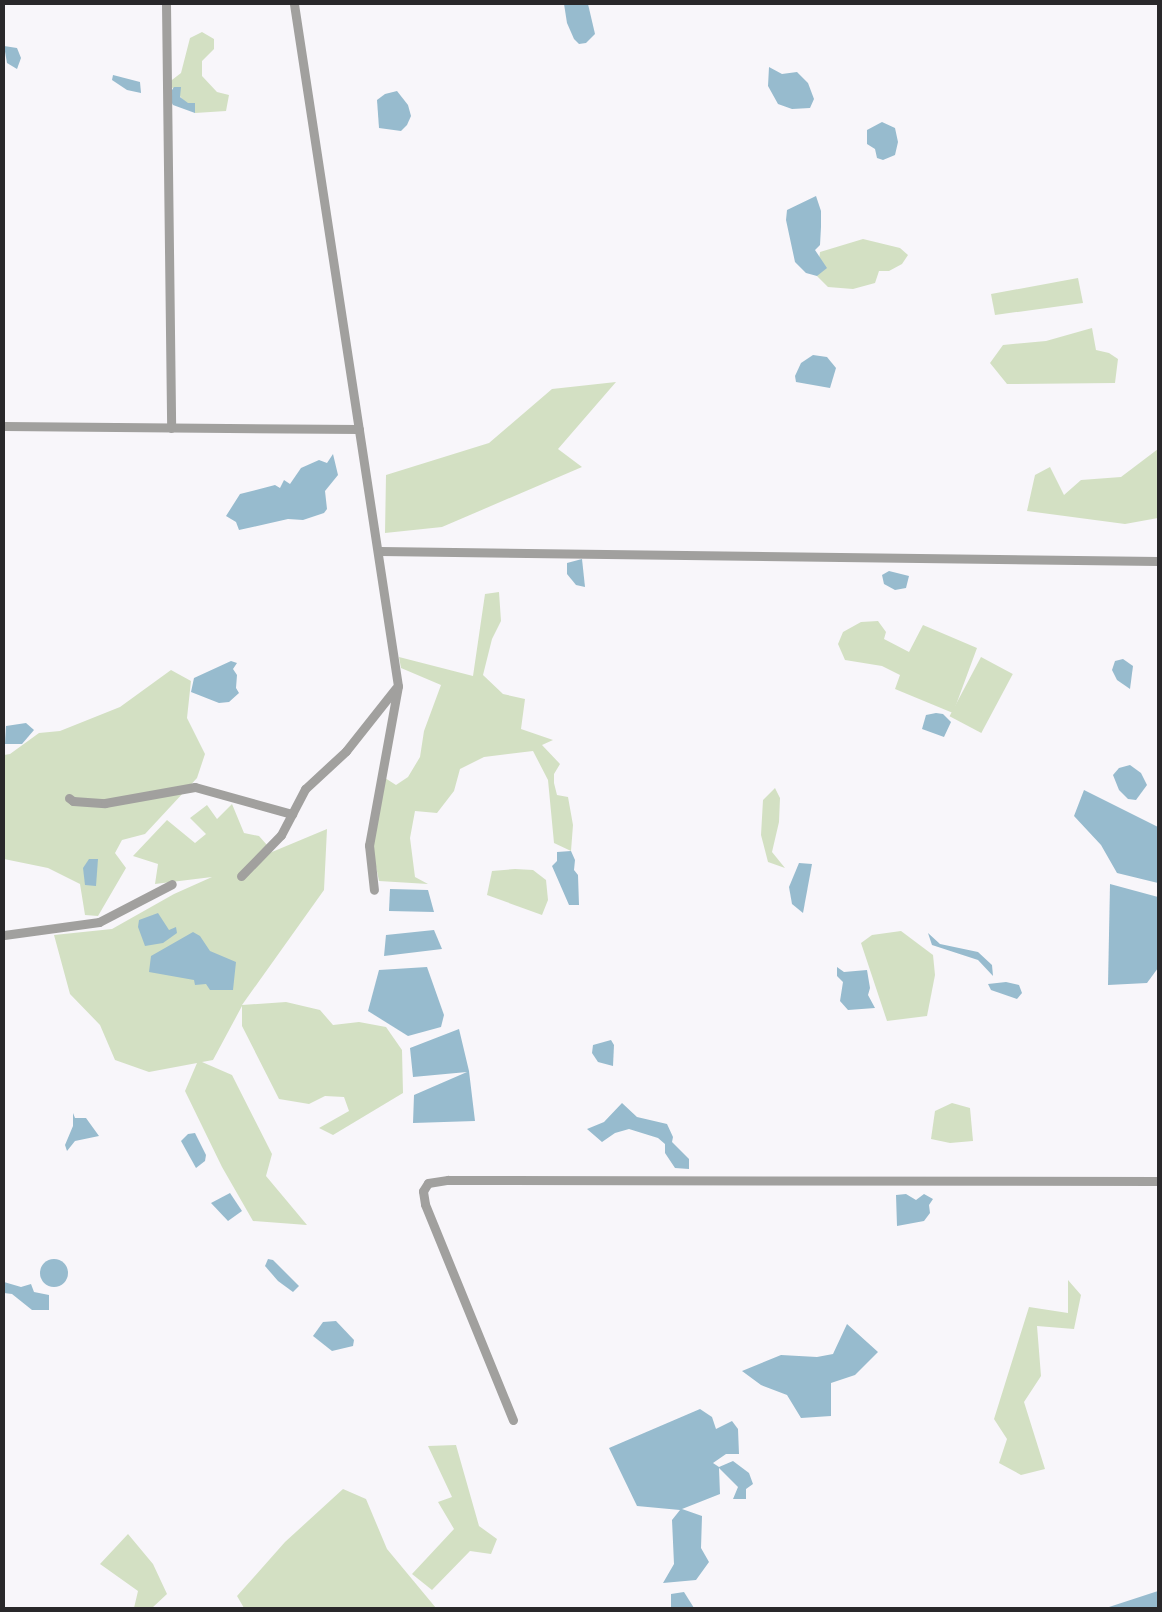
<!DOCTYPE html>
<style>
body{margin:0}
#map{position:relative;width:1162px;height:1612px;overflow:hidden;background:#f8f6fa;font-family:"Roboto Serif",serif}
div>[style]{position:absolute}
.green>*{inset:0;background:#d3e0c3;transform-origin:0 0}
.water>*{inset:0;background:#97bbce}
.round{border-radius:50%}
.street>*{height:9px;margin:-4.5px;padding:0 4.5px;transform-origin:4.5px;border-radius:4.5px;background:#a1a09e}
span{translate:-50% -50%;white-space:nowrap;text-align:center;line-height:1.15;-webkit-text-stroke:4px #fff;paint-order:stroke}
.frame{position:absolute;inset:0;border:5px solid #29282a;pointer-events:none}
</style>
<div id="map">
<div class="green">
<i style="clip-path:polygon(202px 32px,214px 39px,214px 49px,202px 61px,202px 76px,217px 92px,229px 95px,226px 111px,195px 113px,168px 83px,181px 73px,190px 38px)"></i>
<i style="clip-path:polygon(863px 239px,900px 248px,908px 255px,902px 264px,889px 271px,879px 271px,875px 283px,853px 289px,828px 287px,817px 276px,820px 252px)"></i>
<i style="clip-path:polygon(1078px 278px,1083px 303px,995px 315px,991px 294px)"></i>
<i style="clip-path:polygon(1092px 328px,1096px 350px,1109px 353px,1118px 359px,1115px 383px,1007px 384px,990px 363px,1003px 345px,1046px 341px)"></i>
<i style="clip-path:polygon(616px 382px,558px 449px,582px 467px,442px 527px,385px 533px,386px 475px,489px 443px,552px 389px)"></i>
<i style="clip-path:polygon(1158px 449px,1158px 518px,1125px 524px,1027px 511px,1035px 475px,1050px 467px,1064px 495px,1081px 480px,1121px 477px)"></i>
<i style="clip-path:polygon(499px 592px,501px 621px,492px 639px,483px 675px,503px 694px,525px 699px,521px 729px,553px 740px,542px 745px,560px 764px,554px 774px,554px 783px,557px 795px,568px 797px,573px 825px,571px 851px,554px 843px,548px 780px,533px 751px,484px 757px,460px 769px,454px 791px,437px 813px,415px 811px,410px 838px,415px 877px,428px 884px,379px 881px,370px 838px,385px 778px,396px 785px,408px 777px,420px 757px,424px 731px,441px 685px,401px 668px,399px 657px,473px 676px,485px 594px)"></i>
<i style="clip-path:polygon(878px 621px,886px 632px,884px 639px,909px 652px,923px 625px,977px 648px,953px 713px,895px 689px,900px 675px,882px 666px,845px 660px,838px 644px,843px 632px,861px 622px)"></i>
<i style="left:981px;top:657px;width:36px;height:67px;rotate:28deg"></i>
<i style="clip-path:polygon(171px 670px,191px 681px,187px 718px,205px 754px,197px 778px,145px 834px,122px 840px,115px 853px,126px 868px,98px 916px,85px 915px,80px 884px,48px 868px,4px 859px,4px 755px,10px 754px,39px 733px,60px 731px,120px 707px)"></i>
<i style="clip-path:polygon(775px 788px,780px 798px,779px 822px,772px 852px,785px 868px,768px 862px,761px 835px,763px 800px)"></i>
<i style="clip-path:polygon(232px 804px,244px 833px,259px 836px,267px 845px,253px 860px,327px 829px,324px 890px,242px 1005px,286px 1002px,320px 1010px,333px 1025px,359px 1022px,386px 1027px,402px 1050px,403px 1093px,333px 1135px,319px 1128px,349px 1111px,344px 1097px,325px 1096px,309px 1104px,279px 1099px,242px 1026px,242px 1006px,213px 1060px,202px 1062px,232px 1075px,272px 1154px,266px 1176px,307px 1225px,253px 1221px,222px 1167px,185px 1091px,197px 1063px,149px 1072px,115px 1060px,100px 1025px,70px 994px,54px 935px,112px 929px,174px 894px,212px 877px,155px 884px,158px 864px,133px 856px,167px 820px,195px 843px,206px 834px,190px 818px,207px 805px,217px 819px)"></i>
<i style="clip-path:polygon(515px 869px,533px 870px,546px 880px,548px 900px,542px 915px,487px 895px,492px 871px)"></i>
<i style="clip-path:polygon(901px 931px,933px 955px,935px 975px,927px 1016px,887px 1021px,861px 943px,872px 935px)"></i>
<i style="clip-path:polygon(952px 1103px,970px 1108px,973px 1141px,950px 1143px,931px 1139px,935px 1111px)"></i>
<i style="clip-path:polygon(1068px 1280px,1081px 1295px,1074px 1329px,1037px 1326px,1041px 1376px,1024px 1402px,1045px 1469px,1021px 1475px,999px 1463px,1007px 1439px,994px 1419px,1029px 1307px,1068px 1313px)"></i>
<i style="clip-path:polygon(456px 1445px,479px 1526px,497px 1539px,491px 1554px,470px 1551px,432px 1590px,412px 1574px,454px 1529px,438px 1502px,452px 1497px,428px 1446px)"></i>
<i style="clip-path:polygon(343px 1489px,366px 1499px,387px 1549px,436px 1608px,244px 1608px,237px 1596px,285px 1542px)"></i>
<i style="clip-path:polygon(128px 1534px,153px 1564px,167px 1594px,152px 1608px,134px 1608px,138px 1591px,100px 1564px)"></i>
</div>
<div class="water">
<i style="clip-path:polygon(564px 4px,588px 4px,595px 34px,586px 43px,579px 44px,574px 39px,567px 23px)"></i>
<i style="clip-path:polygon(4px 46px,17px 48px,21px 58px,17px 69px,7px 63px)"></i>
<i style="clip-path:polygon(769px 67px,782px 74px,797px 72px,808px 83px,814px 99px,810px 108px,792px 109px,778px 104px,768px 86px)"></i>
<i style="clip-path:polygon(113px 75px,140px 82px,141px 93px,127px 90px,112px 80px)"></i>
<i style="clip-path:polygon(174px 87px,181px 87px,180px 97px,188px 103px,195px 103px,195px 113px,173px 105px,168px 96px)"></i>
<i style="clip-path:polygon(397px 91px,408px 105px,411px 116px,407px 125px,401px 131px,379px 128px,377px 100px,385px 94px)"></i>
<i style="clip-path:polygon(882px 122px,895px 128px,898px 142px,895px 155px,883px 160px,877px 158px,875px 149px,867px 144px,867px 130px)"></i>
<i style="clip-path:polygon(816px 196px,821px 211px,821px 227px,820px 245px,815px 250px,827px 268px,817px 276px,806px 273px,795px 262px,786px 220px,787px 210px)"></i>
<i style="clip-path:polygon(813px 355px,827px 357px,836px 368px,830px 388px,796px 382px,795px 376px,801px 363px)"></i>
<i style="clip-path:polygon(333px 454px,338px 475px,325px 491px,327px 509px,324px 513px,303px 520px,288px 519px,239px 530px,236px 522px,226px 516px,240px 494px,275px 485px,280px 488px,284px 480px,290px 484px,301px 468px,319px 460px,327px 463px)"></i>
<i style="clip-path:polygon(582px 559px,585px 587px,576px 585px,567px 574px,567px 563px)"></i>
<i style="clip-path:polygon(889px 571px,909px 576px,906px 588px,895px 590px,884px 584px,882px 575px)"></i>
<i style="clip-path:polygon(1123px 659px,1133px 666px,1130px 689px,1117px 680px,1112px 670px,1115px 661px)"></i>
<i style="clip-path:polygon(231px 661px,237px 663px,233px 669px,237px 675px,236px 688px,239px 693px,229px 702px,219px 703px,191px 692px,194px 678px)"></i>
<i style="clip-path:polygon(936px 713px,943px 714px,951px 722px,944px 737px,922px 729px,926px 715px)"></i>
<i style="clip-path:polygon(26px 723px,34px 730px,22px 744px,5px 744px,6px 726px)"></i>
<i style="clip-path:polygon(1130px 765px,1141px 773px,1147px 785px,1136px 800px,1128px 799px,1119px 790px,1113px 775px,1119px 768px)"></i>
<i style="clip-path:polygon(1084px 790px,1158px 827px,1158px 883px,1117px 873px,1101px 845px,1074px 816px)"></i>
<i style="clip-path:polygon(571px 851px,575px 860px,574px 870px,578px 875px,579px 905px,569px 905px,552px 866px,557px 861px,557px 852px)"></i>
<i style="clip-path:polygon(89px 859px,98px 859px,96px 886px,85px 885px,83px 868px)"></i>
<i style="clip-path:polygon(799px 863px,812px 864px,803px 913px,792px 904px,789px 887px)"></i>
<i style="clip-path:polygon(1110px 884px,1158px 897px,1158px 968px,1147px 983px,1108px 985px)"></i>
<i style="clip-path:polygon(390px 889px,428px 890px,434px 912px,389px 911px)"></i>
<i style="clip-path:polygon(158px 913px,169px 930px,176px 927px,177px 933px,163px 943px,145px 946px,138px 927px,139px 920px)"></i>
<i style="clip-path:polygon(434px 930px,442px 949px,384px 956px,386px 935px)"></i>
<i style="clip-path:polygon(193px 932px,200px 936px,210px 951px,236px 962px,233px 990px,210px 990px,206px 984px,195px 985px,194px 980px,149px 972px,151px 956px)"></i>
<i style="clip-path:polygon(928px 933px,940px 944px,978px 952px,992px 965px,993px 976px,978px 960px,932px 945px)"></i>
<i style="clip-path:polygon(427px 967px,444px 1015px,441px 1027px,408px 1036px,368px 1011px,379px 970px)"></i>
<i style="clip-path:polygon(837px 967px,844px 972px,867px 970px,870px 988px,868px 995px,875px 1008px,848px 1010px,840px 1001px,843px 982px,837px 976px)"></i>
<i style="clip-path:polygon(1006px 982px,1019px 985px,1022px 993px,1017px 999px,991px 990px,988px 984px)"></i>
<i style="clip-path:polygon(459px 1029px,469px 1071px,475px 1121px,413px 1123px,414px 1095px,467px 1072px,413px 1077px,410px 1048px)"></i>
<i style="clip-path:polygon(611px 1040px,614px 1045px,613px 1066px,598px 1062px,592px 1053px,593px 1045px)"></i>
<i style="clip-path:polygon(622px 1103px,637px 1117px,667px 1124px,673px 1137px,672px 1142px,689px 1159px,689px 1169px,675px 1168px,665px 1153px,665px 1144px,658px 1138px,629px 1129px,615px 1133px,602px 1142px,587px 1129px,604px 1122px)"></i>
<i style="clip-path:polygon(73px 1113px,75px 1118px,86px 1118px,99px 1136px,75px 1141px,67px 1151px,65px 1145px,73px 1126px)"></i>
<i style="clip-path:polygon(195px 1133px,206px 1155px,205px 1161px,196px 1168px,181px 1141px,188px 1134px)"></i>
<i style="clip-path:polygon(230px 1193px,242px 1211px,228px 1221px,211px 1203px)"></i>
<i style="clip-path:polygon(906px 1194px,916px 1200px,924px 1194px,933px 1199px,929px 1205px,930px 1213px,924px 1221px,897px 1226px,896px 1195px)"></i>
<i class="round" style="left:40px;top:1259px;width:28px;height:28px"></i>
<i style="clip-path:polygon(268px 1259px,273px 1260px,299px 1286px,293px 1292px,278px 1281px,265px 1266px)"></i>
<i style="clip-path:polygon(4px 1282px,21px 1287px,31px 1284px,34px 1292px,49px 1295px,49px 1310px,32px 1310px,12px 1294px,4px 1293px)"></i>
<i style="clip-path:polygon(336px 1321px,354px 1340px,353px 1346px,332px 1351px,313px 1336px,323px 1322px)"></i>
<i style="clip-path:polygon(847px 1324px,878px 1352px,855px 1375px,831px 1383px,831px 1416px,801px 1418px,787px 1395px,761px 1385px,742px 1371px,781px 1355px,817px 1357px,833px 1354px)"></i>
<i style="clip-path:polygon(700px 1409px,712px 1417px,716px 1429px,732px 1421px,738px 1429px,739px 1454px,726px 1454px,713px 1463px,719px 1467px,733px 1461px,749px 1473px,753px 1484px,746px 1489px,746px 1499px,733px 1499px,738px 1487px,719px 1468px,720px 1494px,682px 1509px,702px 1516px,701px 1548px,709px 1562px,696px 1580px,663px 1583px,674px 1564px,672px 1520px,680px 1510px,637px 1506px,609px 1448px)"></i>
<i style="clip-path:polygon(1158px 1591px,1158px 1608px,1109px 1607px)"></i>
<i style="clip-path:polygon(684px 1592px,694px 1608px,671px 1608px,671px 1594px)"></i>
</div>
<div class="street">
<i style="left:166px;top:4px;width:424px;rotate:89.3deg"></i>
<i style="left:294px;top:4px;width:690px;rotate:81.33deg"></i>
<i style="left:398px;top:686px;width:162px;rotate:100.3deg"></i>
<i style="left:369px;top:845px;width:45px;rotate:83.7deg"></i>
<i style="left:4px;top:426px;width:355px;rotate:0.5deg"></i>
<i style="left:380px;top:551px;width:778px;rotate:0.74deg"></i>
<i style="left:69px;top:798px;width:5px;rotate:37deg"></i>
<i style="left:73px;top:801px;width:32px;rotate:4deg"></i>
<i style="left:105px;top:803px;width:91px;rotate:-10.1deg"></i>
<i style="left:195px;top:787px;width:101px;rotate:15.6deg"></i>
<i style="left:241px;top:876px;width:57px;rotate:-45.7deg"></i>
<i style="left:281px;top:835px;width:52px;rotate:-62.4deg"></i>
<i style="left:305px;top:789px;width:56px;rotate:-42.8deg"></i>
<i style="left:346px;top:751px;width:80px;rotate:-51.6deg"></i>
<i style="left:4px;top:935px;width:96px;rotate:-7.8deg"></i>
<i style="left:99px;top:922px;width:82px;rotate:-27.5deg"></i>
<i style="left:513px;top:1420px;width:233px;rotate:-112.2deg"></i>
<i style="left:425px;top:1204px;width:13px;rotate:-99deg"></i>
<i style="left:423px;top:1191px;width:9px;rotate:-58deg"></i>
<i style="left:428px;top:1183px;width:20px;rotate:-9deg"></i>
<i style="left:448px;top:1180px;width:710px;rotate:0.08deg"></i>
</div>
<div class="frame"></div>
</div>
